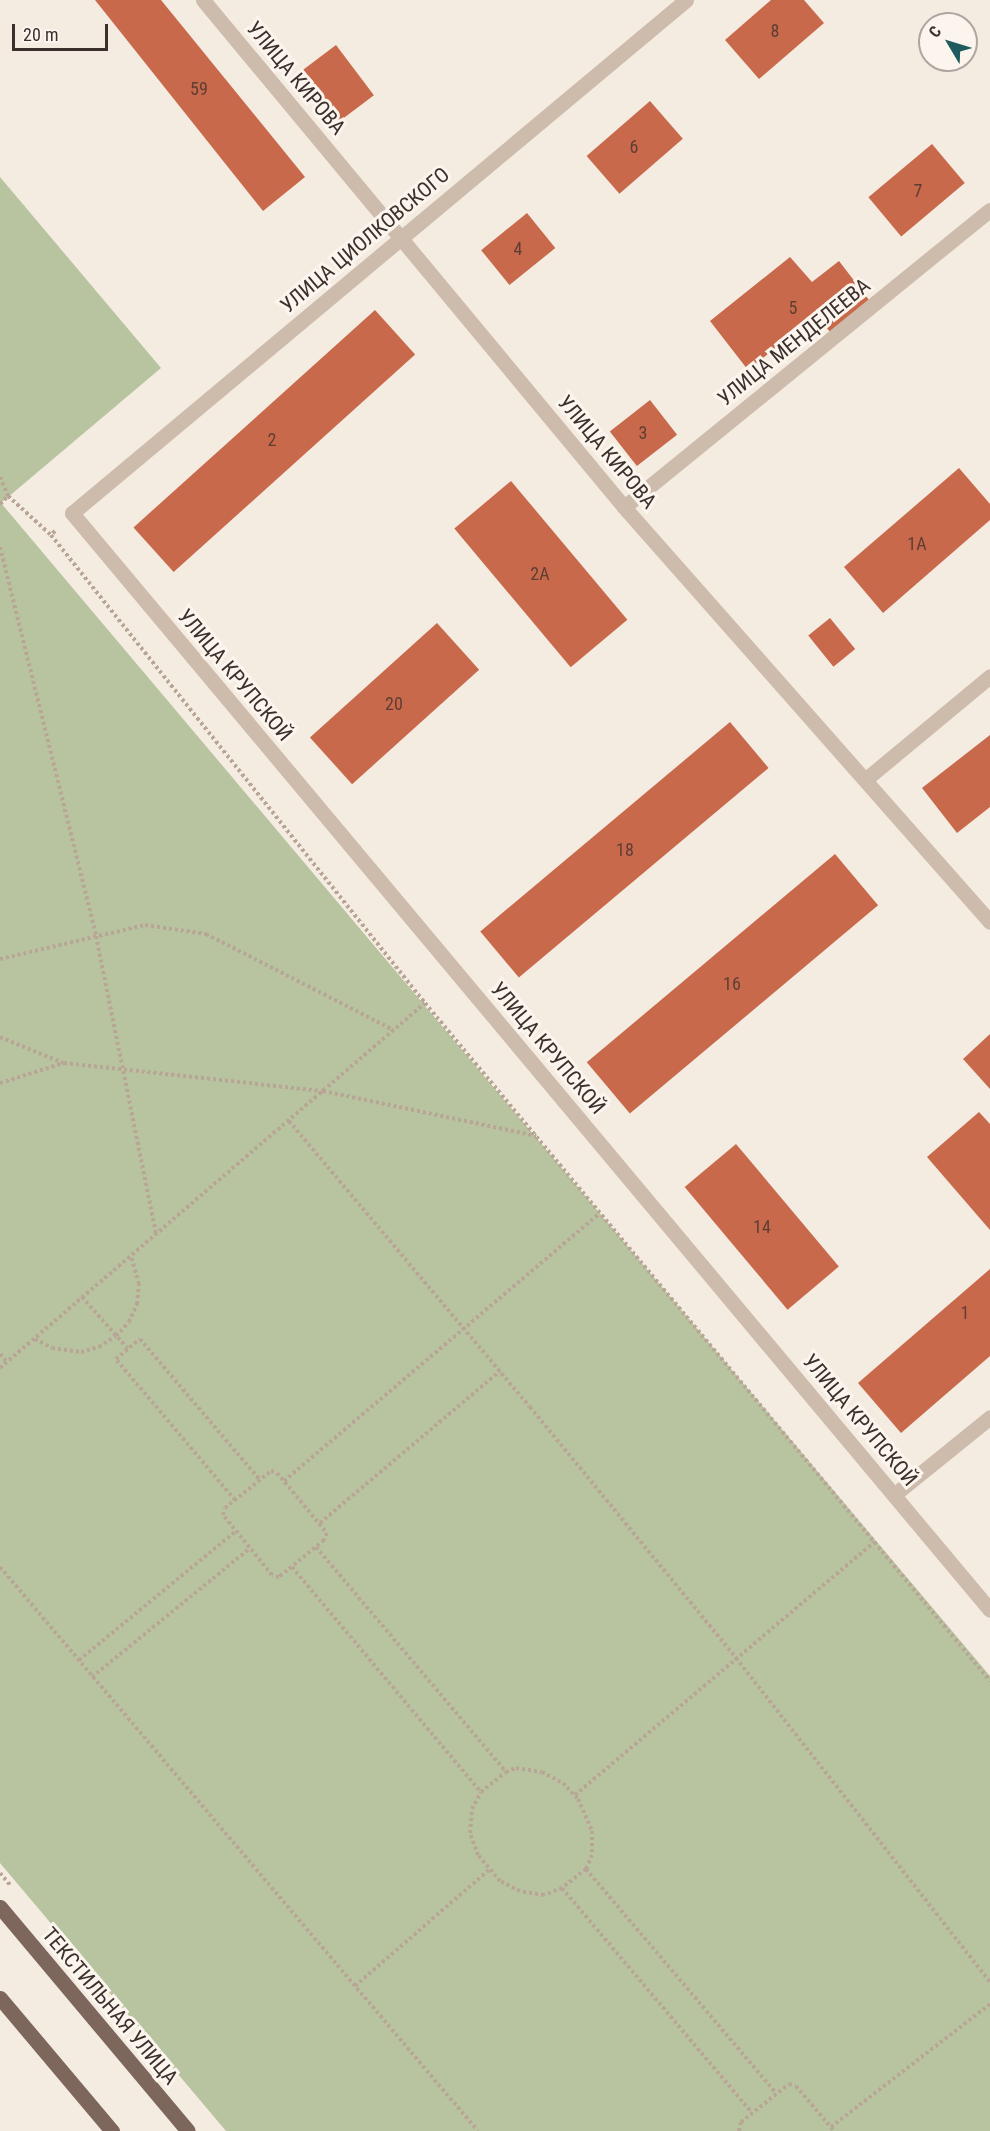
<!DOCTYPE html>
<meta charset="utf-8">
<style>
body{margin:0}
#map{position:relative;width:990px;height:2131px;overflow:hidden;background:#f4ebe1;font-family:"Roboto Condensed",sans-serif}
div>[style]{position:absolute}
.green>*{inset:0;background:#b8c4a0}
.building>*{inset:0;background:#c8694b;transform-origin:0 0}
.path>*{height:4px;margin-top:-2px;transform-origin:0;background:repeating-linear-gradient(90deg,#b9a596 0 3px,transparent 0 6px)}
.minor>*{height:15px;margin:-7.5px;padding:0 7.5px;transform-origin:7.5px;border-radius:7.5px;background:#cdbbac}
.major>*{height:15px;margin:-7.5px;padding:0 7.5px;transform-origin:7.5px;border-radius:7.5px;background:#7d675c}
span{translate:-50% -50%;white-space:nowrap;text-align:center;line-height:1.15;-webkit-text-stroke:6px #fbf5ee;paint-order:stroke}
.number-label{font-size:18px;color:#5e3e33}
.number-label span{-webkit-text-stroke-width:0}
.street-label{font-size:21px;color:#3b302b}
.north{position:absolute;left:918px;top:12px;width:60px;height:60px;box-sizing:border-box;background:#fbf5ee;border:2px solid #aea6a0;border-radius:50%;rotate:308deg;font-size:16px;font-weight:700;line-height:24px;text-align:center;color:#3b302b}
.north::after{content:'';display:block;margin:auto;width:21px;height:27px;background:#1f5a5e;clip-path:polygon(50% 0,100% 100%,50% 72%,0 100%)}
.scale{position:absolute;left:12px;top:24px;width:96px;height:27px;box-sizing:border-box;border:3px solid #3b302b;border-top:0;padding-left:8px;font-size:18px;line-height:21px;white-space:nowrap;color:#3b302b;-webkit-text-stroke:4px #fbf5ee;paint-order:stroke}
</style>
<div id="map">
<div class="green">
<i style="clip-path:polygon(0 177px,161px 368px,1px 503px,990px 1676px,990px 2131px,226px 2131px,0 1863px)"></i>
</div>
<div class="building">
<i style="clip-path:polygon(95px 0,161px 0,305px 177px,263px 211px)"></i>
<i style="clip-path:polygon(771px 0,804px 0,824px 23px,759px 79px,725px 40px)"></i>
<i style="left:336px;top:45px;width:63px;height:44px;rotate:53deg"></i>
<i style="left:650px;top:101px;width:50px;height:84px;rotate:49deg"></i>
<i style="left:932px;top:144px;width:51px;height:83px;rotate:50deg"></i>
<i style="left:527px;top:213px;width:45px;height:59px;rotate:51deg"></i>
<i style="clip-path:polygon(790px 257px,812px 282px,839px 261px,869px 300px,830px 332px,817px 315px,748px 370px,710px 321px)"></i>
<i style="left:375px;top:310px;width:60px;height:325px;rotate:48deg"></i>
<i style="left:650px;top:400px;width:44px;height:51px;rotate:52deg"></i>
<i style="clip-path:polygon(959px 468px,990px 504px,990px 520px,883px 613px,844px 567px)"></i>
<i style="left:511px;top:481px;width:181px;height:74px;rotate:50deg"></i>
<i style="left:830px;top:618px;width:40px;height:28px;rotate:51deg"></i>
<i style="left:437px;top:623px;width:63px;height:171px;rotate:48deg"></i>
<i style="left:730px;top:722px;width:60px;height:326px;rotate:50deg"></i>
<i style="clip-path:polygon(990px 735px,990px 807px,957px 833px,922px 788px)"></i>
<i style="left:835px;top:854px;width:67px;height:324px;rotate:50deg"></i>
<i style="clip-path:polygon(990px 1034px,990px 1089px,963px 1059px)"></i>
<i style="clip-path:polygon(979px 1112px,990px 1124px,990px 1230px,927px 1157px)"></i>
<i style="left:736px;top:1144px;width:160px;height:67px;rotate:50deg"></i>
<i style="clip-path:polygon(990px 1269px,990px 1356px,901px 1433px,858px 1383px)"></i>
</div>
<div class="path">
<i style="left:0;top:477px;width:21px;rotate:67deg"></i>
<i style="left:0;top:504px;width:11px;rotate:-45deg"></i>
<i style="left:8px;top:496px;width:58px;rotate:42.2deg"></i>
<i style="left:55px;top:531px;width:6px;rotate:135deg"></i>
<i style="left:51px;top:535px;width:599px;rotate:51.37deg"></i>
<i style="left:425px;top:1003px;width:883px;rotate:50.19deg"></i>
<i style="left:0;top:547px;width:401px;rotate:76.1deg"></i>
<i style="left:96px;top:936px;width:304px;rotate:78.6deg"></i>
<i style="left:0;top:959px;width:149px;rotate:-13.2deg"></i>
<i style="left:145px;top:925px;width:62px;rotate:8.4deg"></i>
<i style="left:206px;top:934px;width:211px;rotate:27.1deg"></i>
<i style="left:0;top:1037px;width:68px;rotate:22.4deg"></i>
<i style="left:0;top:1083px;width:67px;rotate:-17.4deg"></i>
<i style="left:64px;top:1063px;width:261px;rotate:6.2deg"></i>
<i style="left:323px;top:1091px;width:218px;rotate:11.9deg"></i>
<i style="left:289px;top:1121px;width:374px;rotate:49.9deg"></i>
<i style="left:530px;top:1407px;width:325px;rotate:50.6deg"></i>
<i style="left:736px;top:1658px;width:412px;rotate:51.9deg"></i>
<i style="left:82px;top:1297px;width:69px;rotate:48.5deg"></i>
<i style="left:35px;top:1339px;width:19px;rotate:28deg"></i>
<i style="left:52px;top:1348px;width:29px;rotate:8deg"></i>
<i style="left:81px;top:1352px;width:19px;rotate:-16deg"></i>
<i style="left:99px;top:1347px;width:20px;rotate:-33deg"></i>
<i style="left:116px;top:1336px;width:19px;rotate:-47deg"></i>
<i style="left:129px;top:1322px;width:20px;rotate:-66deg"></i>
<i style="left:137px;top:1304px;width:20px;rotate:-84deg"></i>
<i style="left:139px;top:1284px;width:29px;rotate:-106deg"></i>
<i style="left:0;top:1354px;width:11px;rotate:49deg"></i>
<i style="left:0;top:1368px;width:560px;rotate:-40.66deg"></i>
<i style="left:271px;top:1471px;width:6px;rotate:18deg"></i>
<i style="left:277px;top:1473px;width:78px;rotate:50.2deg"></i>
<i style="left:327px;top:1533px;width:8px;rotate:113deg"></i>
<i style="left:324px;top:1540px;width:58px;rotate:140.6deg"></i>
<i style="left:279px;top:1577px;width:7px;rotate:-164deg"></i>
<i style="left:272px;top:1575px;width:77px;rotate:-129.2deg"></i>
<i style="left:223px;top:1515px;width:7px;rotate:-74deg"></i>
<i style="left:225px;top:1508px;width:59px;rotate:-38.8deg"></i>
<i style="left:284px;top:1481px;width:414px;rotate:-40.3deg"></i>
<i style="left:235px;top:1500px;width:185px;rotate:-130.2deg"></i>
<i style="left:116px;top:1359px;width:31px;rotate:-40deg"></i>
<i style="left:140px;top:1339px;width:184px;rotate:49.6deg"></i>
<i style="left:320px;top:1523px;width:236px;rotate:-40.2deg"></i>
<i style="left:316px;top:1547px;width:294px;rotate:49.8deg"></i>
<i style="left:0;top:1567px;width:739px;rotate:49.72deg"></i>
<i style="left:292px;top:1567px;width:294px;rotate:50deg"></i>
<i style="left:79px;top:1660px;width:202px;rotate:-39.4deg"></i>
<i style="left:92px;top:1677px;width:203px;rotate:-39.2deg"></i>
<i style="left:516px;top:1768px;width:26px;rotate:9deg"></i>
<i style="left:542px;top:1772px;width:24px;rotate:28deg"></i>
<i style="left:563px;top:1783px;width:22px;rotate:47deg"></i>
<i style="left:578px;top:1799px;width:35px;rotate:66deg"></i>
<i style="left:592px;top:1831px;width:24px;rotate:90deg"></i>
<i style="left:592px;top:1855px;width:15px;rotate:113deg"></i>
<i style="left:586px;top:1869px;width:31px;rotate:142deg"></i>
<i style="left:562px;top:1888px;width:19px;rotate:159deg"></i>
<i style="left:544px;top:1895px;width:24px;rotate:-171deg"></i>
<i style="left:520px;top:1891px;width:22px;rotate:-153deg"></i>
<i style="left:500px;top:1881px;width:34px;rotate:-130deg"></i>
<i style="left:478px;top:1855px;width:23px;rotate:-110deg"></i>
<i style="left:470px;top:1833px;width:24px;rotate:-85deg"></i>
<i style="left:472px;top:1809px;width:19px;rotate:-62deg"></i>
<i style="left:481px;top:1792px;width:32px;rotate:-39deg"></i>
<i style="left:506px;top:1772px;width:11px;rotate:-22deg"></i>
<i style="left:575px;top:1795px;width:392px;rotate:-40.2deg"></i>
<i style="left:586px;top:1869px;width:294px;rotate:49.7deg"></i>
<i style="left:0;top:1873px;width:17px;rotate:50deg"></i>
<i style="left:562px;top:1888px;width:294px;rotate:49.8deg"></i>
<i style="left:355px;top:1986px;width:177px;rotate:-40.9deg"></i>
<i style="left:831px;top:2127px;width:201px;rotate:-37.7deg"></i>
<i style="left:739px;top:2131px;width:9px;rotate:-77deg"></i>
<i style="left:741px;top:2122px;width:61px;rotate:-38.4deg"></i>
<i style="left:789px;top:2084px;width:7px;rotate:16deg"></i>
<i style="left:796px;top:2086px;width:59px;rotate:49.8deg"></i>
</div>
<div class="minor">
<i style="left:203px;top:0;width:659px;rotate:50.29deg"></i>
<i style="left:624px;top:507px;width:553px;rotate:48.59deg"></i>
<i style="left:686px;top:0;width:800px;rotate:140.12deg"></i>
<i style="left:72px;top:513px;width:1430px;rotate:50.08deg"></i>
<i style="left:624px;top:507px;width:471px;rotate:-39.1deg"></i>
<i style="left:866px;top:779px;width:161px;rotate:-39.7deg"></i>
<i style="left:895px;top:1494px;width:122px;rotate:-39deg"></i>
</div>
<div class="major">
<i style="left:0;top:1907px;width:292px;rotate:50deg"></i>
<i style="left:0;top:1998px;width:174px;rotate:49.9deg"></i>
</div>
<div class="number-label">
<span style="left:775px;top:31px">8</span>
<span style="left:199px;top:89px">59</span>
<span style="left:634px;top:147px">6</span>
<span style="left:918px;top:191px">7</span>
<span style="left:518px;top:249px">4</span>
<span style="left:793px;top:308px">5</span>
<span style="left:643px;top:433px">3</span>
<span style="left:272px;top:440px">2</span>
<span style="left:917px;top:544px">1А</span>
<span style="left:540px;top:574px">2А</span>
<span style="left:394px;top:704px">20</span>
<span style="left:625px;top:850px">18</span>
<span style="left:732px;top:984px">16</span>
<span style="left:762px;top:1227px">14</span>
<span style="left:965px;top:1313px">1</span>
</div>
<div class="street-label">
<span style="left:296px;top:78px;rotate:50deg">УЛИЦА КИРОВА</span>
<span style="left:365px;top:240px;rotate:-40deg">УЛИЦА ЦИОЛКОВСКОГО</span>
<span style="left:794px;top:342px;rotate:-39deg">УЛИЦА МЕНДЕЛЕЕВА</span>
<span style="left:607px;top:452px;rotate:50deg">УЛИЦА КИРОВА</span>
<span style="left:235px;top:675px;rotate:50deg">УЛИЦА КРУПСКОЙ</span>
<span style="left:548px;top:1048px;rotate:50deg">УЛИЦА КРУПСКОЙ</span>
<span style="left:860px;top:1420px;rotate:50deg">УЛИЦА КРУПСКОЙ</span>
<span style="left:110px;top:2006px;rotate:50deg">ТЕКСТИЛЬНАЯ УЛИЦА</span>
</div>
<div class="north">С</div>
<div class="scale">20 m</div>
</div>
